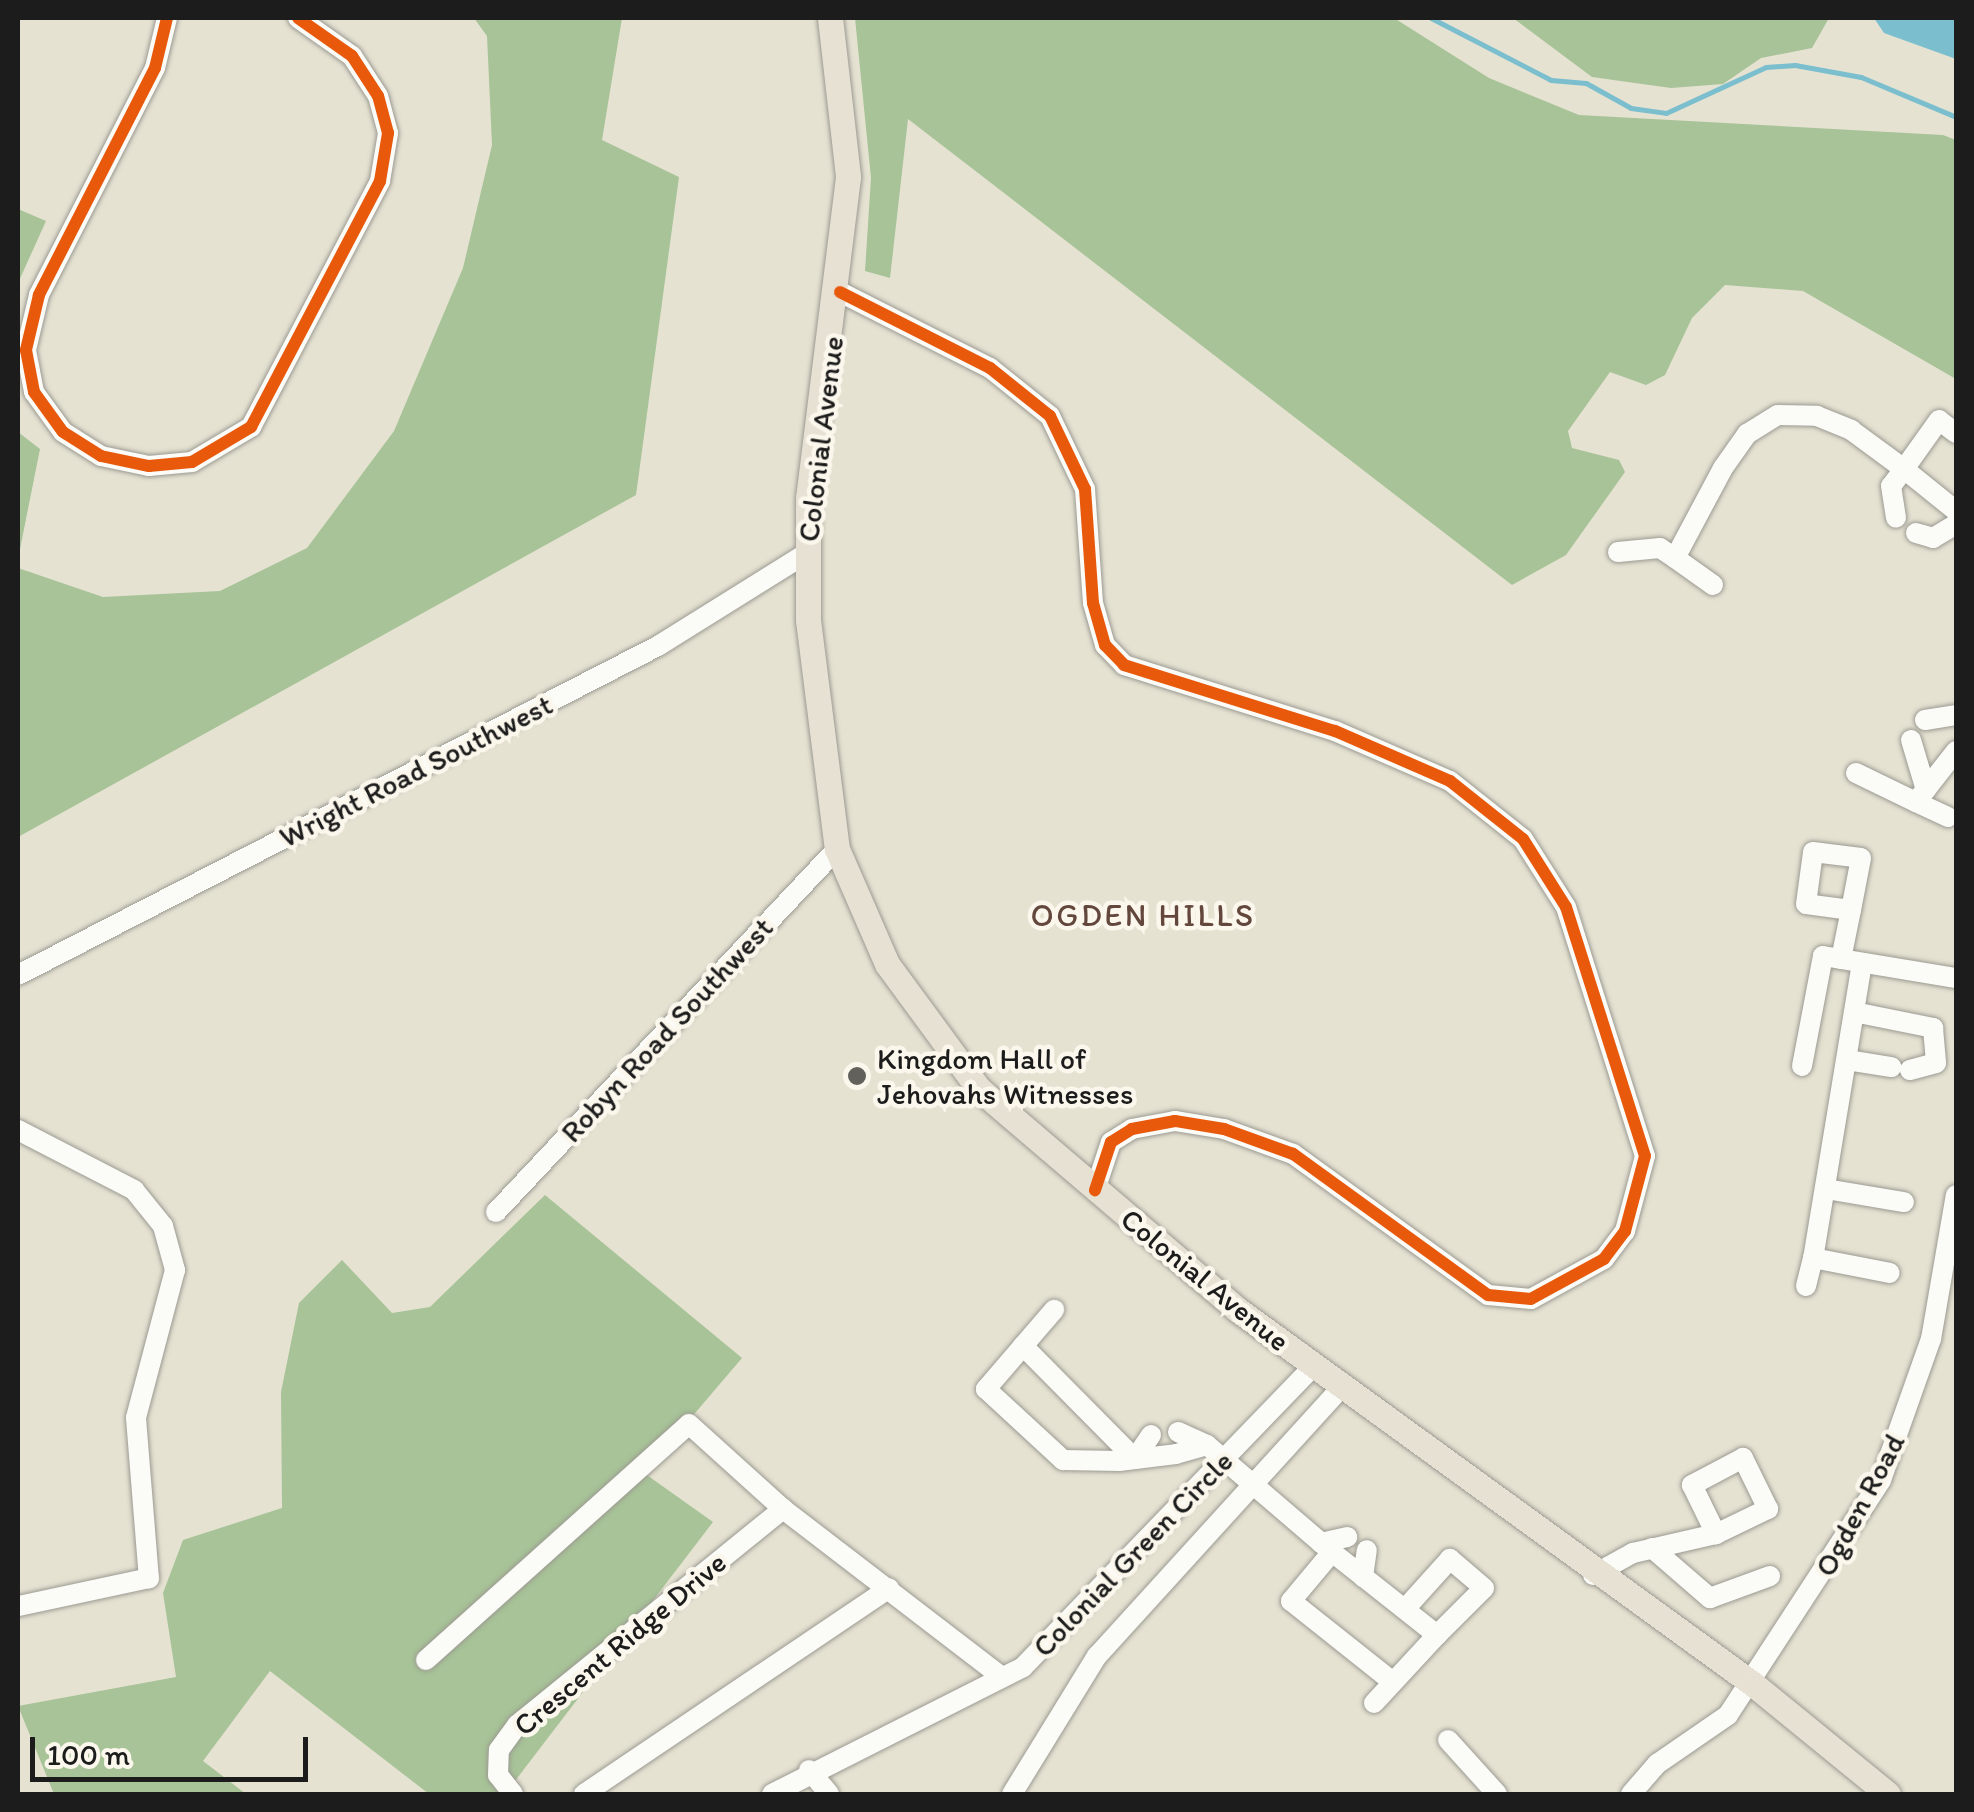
<!DOCTYPE html>
<style>
body{margin:0}
#map{position:relative;width:1974px;height:1812px;overflow:hidden;background:#e5e2d2;font-family:Itim,sans-serif}
div>[style]{position:absolute}
.forest>*{inset:0;background:#a7c397}
.water>*{inset:0;background:#7bbece}
.stream>*{height:5px;margin:-2.5px;padding:0 2.5px;transform-origin:2.5px;border-radius:2.5px;background:#7bbece}
.roads{filter:drop-shadow(0 0 2px #9c9a92) drop-shadow(0 0 2px #9c9a92)}
.minor>*{height:20px;margin:-10px;padding:0 10px;transform-origin:10px;border-radius:10px;background:#fbfbf8}
.major>*{height:25px;margin:-12.5px;padding:0 12.5px;transform-origin:12.5px;border-radius:12.5px;background:#e7e1d4}
.cycleway>*{height:12px;margin:-6px;padding:0 6px;transform-origin:6px;border-radius:6px;background:#e8590c}
.dots>*{width:28px;height:28px;translate:-50% -50%;box-sizing:border-box;border:5px solid #fbf7ec;border-radius:50%}
span{translate:-50% -50%;white-space:nowrap;text-align:center;line-height:1.15;-webkit-text-stroke:9px #fbf7ec;paint-order:stroke}
.street-label{font-size:30px;color:#1c1c1c}
.poi-label{font-size:30px;color:#1c1c1c}
.left{translate:0 -50%;text-align:left}
.neighbourhood-label{font-size:32px;color:#63473d;letter-spacing:2.5px}
.frame{position:absolute;inset:0;border:20px solid #1c1c1c;pointer-events:none}
.scale{position:absolute;left:30px;top:1737px;width:278px;height:45px;box-sizing:border-box;border:5px solid #1c1c1c;border-top:0;padding-left:12px;font-size:30px;line-height:35px;white-space:nowrap;color:#1c1c1c;-webkit-text-stroke:8px #fbf7ec;paint-order:stroke}
</style>
<div id="map">
<div class="forest">
<i style="clip-path:polygon(474px 18px,622px 18px,602px 140px,679px 177px,636px 495px,18px 837px,18px 568px,103px 597px,220px 591px,307px 548px,394px 431px,463px 268px,492px 145px,487px 36px)"></i>
<i style="clip-path:polygon(855px 18px,1394px 18px,1489px 78px,1579px 115px,1943px 135px,1956px 140px,1956px 379px,1803px 291px,1725px 285px,1692px 318px,1665px 375px,1646px 385px,1610px 372px,1568px 431px,1572px 448px,1619px 460px,1625px 472px,1566px 555px,1512px 585px,908px 119px,890px 278px,865px 271px,871px 178px)"></i>
<i style="clip-path:polygon(1513px 18px,1829px 18px,1812px 48px,1761px 58px,1723px 84px,1671px 88px,1592px 77px)"></i>
<i style="clip-path:polygon(18px 209px,46px 221px,18px 283px)"></i>
<i style="clip-path:polygon(18px 432px,40px 449px,18px 559px)"></i>
<i style="clip-path:polygon(545px 1195px,742px 1358px,644px 1473px,713px 1522px,505px 1794px,429px 1794px,270px 1671px,203px 1761px,246px 1794px,54px 1794px,18px 1706px,176px 1677px,163px 1593px,183px 1540px,282px 1508px,281px 1392px,299px 1303px,342px 1260px,392px 1313px,430px 1307px)"></i>
</div>
<div class="water">
<i style="clip-path:polygon(1874px 18px,1956px 18px,1956px 59px,1884px 33px)"></i>
</div>
<div class="stream">
<i style="left:1431px;top:18px;width:135px;rotate:27.3deg"></i>
<i style="left:1551px;top:80px;width:35px;rotate:5deg"></i>
<i style="left:1586px;top:83px;width:51px;rotate:29.1deg"></i>
<i style="left:1631px;top:108px;width:35px;rotate:8deg"></i>
<i style="left:1666px;top:113px;width:110px;rotate:-24.7deg"></i>
<i style="left:1766px;top:67px;width:29px;rotate:-4deg"></i>
<i style="left:1795px;top:65px;width:67px;rotate:10.3deg"></i>
<i style="left:1861px;top:77px;width:103px;rotate:22.8deg"></i>
</div>
<div class="roads">
<div class="minor">
<i style="left:167px;top:18px;width:51px;rotate:103.5deg"></i>
<i style="left:155px;top:68px;width:255px;rotate:117.1deg"></i>
<i style="left:39px;top:295px;width:57px;rotate:103.3deg"></i>
<i style="left:26px;top:350px;width:43px;rotate:79.2deg"></i>
<i style="left:34px;top:392px;width:49px;rotate:54.1deg"></i>
<i style="left:63px;top:432px;width:45px;rotate:32.3deg"></i>
<i style="left:101px;top:456px;width:49px;rotate:11.8deg"></i>
<i style="left:149px;top:466px;width:43px;rotate:-5.3deg"></i>
<i style="left:192px;top:462px;width:69px;rotate:-30.7deg"></i>
<i style="left:251px;top:427px;width:278px;rotate:-62.3deg"></i>
<i style="left:380px;top:181px;width:49px;rotate:-80.5deg"></i>
<i style="left:388px;top:133px;width:38px;rotate:-105deg"></i>
<i style="left:378px;top:96px;width:48px;rotate:-123deg"></i>
<i style="left:352px;top:56px;width:66px;rotate:-144.9deg"></i>
<i style="left:840px;top:292px;width:168px;rotate:26.9deg"></i>
<i style="left:990px;top:368px;width:77px;rotate:38.7deg"></i>
<i style="left:1050px;top:416px;width:81px;rotate:64.4deg"></i>
<i style="left:1085px;top:489px;width:114px;rotate:86deg"></i>
<i style="left:1093px;top:603px;width:44px;rotate:74.1deg"></i>
<i style="left:1105px;top:645px;width:28px;rotate:46deg"></i>
<i style="left:1124px;top:665px;width:221px;rotate:17.4deg"></i>
<i style="left:1335px;top:731px;width:125px;rotate:23.5deg"></i>
<i style="left:1450px;top:781px;width:93px;rotate:38.5deg"></i>
<i style="left:1523px;top:839px;width:80px;rotate:57.7deg"></i>
<i style="left:1566px;top:907px;width:261px;rotate:72.4deg"></i>
<i style="left:1645px;top:1156px;width:78px;rotate:104.9deg"></i>
<i style="left:1625px;top:1231px;width:35px;rotate:127deg"></i>
<i style="left:1604px;top:1259px;width:83px;rotate:151.3deg"></i>
<i style="left:1531px;top:1299px;width:43px;rotate:-174.7deg"></i>
<i style="left:1488px;top:1295px;width:241px;rotate:-144.1deg"></i>
<i style="left:1293px;top:1154px;width:73px;rotate:-160.1deg"></i>
<i style="left:1224px;top:1129px;width:50px;rotate:-170.7deg"></i>
<i style="left:1175px;top:1121px;width:44px;rotate:169.5deg"></i>
<i style="left:1132px;top:1129px;width:25px;rotate:148deg"></i>
<i style="left:1111px;top:1142px;width:51px;rotate:108.4deg"></i>
<i style="left:1956px;top:433px;width:21px;rotate:-143deg"></i>
<i style="left:1939px;top:420px;width:60px;rotate:125.5deg"></i>
<i style="left:1904px;top:469px;width:67px;rotate:38.9deg"></i>
<i style="left:1916px;top:533px;width:18px;rotate:16deg"></i>
<i style="left:1933px;top:538px;width:27px;rotate:-31deg"></i>
<i style="left:1618px;top:552px;width:42px;rotate:-5.4deg"></i>
<i style="left:1660px;top:548px;width:18px;rotate:34deg"></i>
<i style="left:1713px;top:585px;width:47px;rotate:-144.6deg"></i>
<i style="left:1675px;top:558px;width:102px;rotate:-61.9deg"></i>
<i style="left:1723px;top:468px;width:42px;rotate:-54.8deg"></i>
<i style="left:1747px;top:434px;width:36px;rotate:-32deg"></i>
<i style="left:1778px;top:415px;width:39px;rotate:1deg"></i>
<i style="left:1817px;top:416px;width:37px;rotate:22deg"></i>
<i style="left:1851px;top:430px;width:66px;rotate:36.3deg"></i>
<i style="left:1904px;top:469px;width:21px;rotate:127deg"></i>
<i style="left:1891px;top:486px;width:32px;rotate:81deg"></i>
<i style="left:1925px;top:720px;width:31px;rotate:-9deg"></i>
<i style="left:1911px;top:740px;width:52px;rotate:73.3deg"></i>
<i style="left:1856px;top:773px;width:67px;rotate:25.8deg"></i>
<i style="left:1948px;top:817px;width:35px;rotate:-155deg"></i>
<i style="left:1916px;top:802px;width:65px;rotate:-51.9deg"></i>
<i style="left:1841px;top:959px;width:50px;rotate:-78.5deg"></i>
<i style="left:1851px;top:910px;width:45px;rotate:-172.4deg"></i>
<i style="left:1806px;top:904px;width:52px;rotate:-82.3deg"></i>
<i style="left:1813px;top:852px;width:48px;rotate:7.1deg"></i>
<i style="left:1861px;top:858px;width:53px;rotate:100.9deg"></i>
<i style="left:1862px;top:963px;width:299px;rotate:99.4deg"></i>
<i style="left:1813px;top:1258px;width:78px;rotate:11deg"></i>
<i style="left:18px;top:975px;width:720px;rotate:-27.21deg"></i>
<i style="left:658px;top:646px;width:176px;rotate:-32deg"></i>
<i style="left:1854px;top:1012px;width:81px;rotate:11.4deg"></i>
<i style="left:1933px;top:1028px;width:35px;rotate:85deg"></i>
<i style="left:1936px;top:1063px;width:27px;rotate:165deg"></i>
<i style="left:1847px;top:1060px;width:45px;rotate:9deg"></i>
<i style="left:1802px;top:1066px;width:112px;rotate:-79.2deg"></i>
<i style="left:1823px;top:956px;width:135px;rotate:9.4deg"></i>
<i style="left:18px;top:1130px;width:131px;rotate:27.3deg"></i>
<i style="left:134px;top:1190px;width:46px;rotate:51.1deg"></i>
<i style="left:163px;top:1226px;width:46px;rotate:74.7deg"></i>
<i style="left:175px;top:1270px;width:153px;rotate:104.8deg"></i>
<i style="left:136px;top:1418px;width:161px;rotate:85.4deg"></i>
<i style="left:149px;top:1578px;width:134px;rotate:167.9deg"></i>
<i style="left:1826px;top:1189px;width:79px;rotate:9.5deg"></i>
<i style="left:496px;top:1212px;width:498px;rotate:-46.8deg"></i>
<i style="left:1806px;top:1286px;width:29px;rotate:-76deg"></i>
<i style="left:1023px;top:1346px;width:48px;rotate:-49.3deg"></i>
<i style="left:1178px;top:1432px;width:32px;rotate:24deg"></i>
<i style="left:1151px;top:1435px;width:29px;rotate:124deg"></i>
<i style="left:1135px;top:1459px;width:159px;rotate:-134.7deg"></i>
<i style="left:1023px;top:1346px;width:57px;rotate:130.7deg"></i>
<i style="left:986px;top:1389px;width:105px;rotate:42.7deg"></i>
<i style="left:1063px;top:1460px;width:56px;rotate:1deg"></i>
<i style="left:1119px;top:1461px;width:57px;rotate:-7deg"></i>
<i style="left:1176px;top:1454px;width:32px;rotate:-16deg"></i>
<i style="left:1207px;top:1445px;width:165px;rotate:40.6deg"></i>
<i style="left:1332px;top:1552px;width:134px;rotate:38.3deg"></i>
<i style="left:1437px;top:1635px;width:66px;rotate:-45deg"></i>
<i style="left:1484px;top:1588px;width:45px;rotate:-139.5deg"></i>
<i style="left:1450px;top:1559px;width:67px;rotate:132deg"></i>
<i style="left:1321px;top:1543px;width:27px;rotate:-13deg"></i>
<i style="left:1652px;top:1548px;width:77px;rotate:40.8deg"></i>
<i style="left:1710px;top:1598px;width:64px;rotate:-20.1deg"></i>
<i style="left:1332px;top:1552px;width:64px;rotate:129.9deg"></i>
<i style="left:1291px;top:1601px;width:130px;rotate:38.5deg"></i>
<i style="left:1593px;top:1575px;width:46px;rotate:-28.8deg"></i>
<i style="left:1633px;top:1553px;width:85px;rotate:-12.9deg"></i>
<i style="left:1716px;top:1534px;width:58px;rotate:-25.7deg"></i>
<i style="left:1768px;top:1509px;width:57px;rotate:-116.1deg"></i>
<i style="left:1743px;top:1458px;width:58px;rotate:152.1deg"></i>
<i style="left:1692px;top:1485px;width:55px;rotate:63.9deg"></i>
<i style="left:1363px;top:1577px;width:27px;rotate:-82deg"></i>
<i style="left:426px;top:1660px;width:353px;rotate:-41.9deg"></i>
<i style="left:689px;top:1424px;width:127px;rotate:42.1deg"></i>
<i style="left:783px;top:1509px;width:276px;rotate:37.5deg"></i>
<i style="left:1374px;top:1703px;width:93px;rotate:-47.2deg"></i>
<i style="left:1448px;top:1740px;width:73px;rotate:47.8deg"></i>
<i style="left:809px;top:1770px;width:31px;rotate:50deg"></i>
<i style="left:513px;top:1794px;width:24px;rotate:-128deg"></i>
<i style="left:498px;top:1775px;width:25px;rotate:-88deg"></i>
<i style="left:499px;top:1750px;width:31px;rotate:-54deg"></i>
<i style="left:517px;top:1725px;width:343px;rotate:-39.1deg"></i>
<i style="left:584px;top:1794px;width:368px;rotate:-34deg"></i>
<i style="left:772px;top:1794px;width:281px;rotate:-26.8deg"></i>
<i style="left:1023px;top:1667px;width:419px;rotate:-46deg"></i>
<i style="left:1012px;top:1794px;width:162px;rotate:-58.4deg"></i>
<i style="left:1097px;top:1656px;width:362px;rotate:-47.7deg"></i>
<i style="left:1631px;top:1794px;width:40px;rotate:-49deg"></i>
<i style="left:1657px;top:1764px;width:86px;rotate:-34.6deg"></i>
<i style="left:1728px;top:1715px;width:280px;rotate:-56.9deg"></i>
<i style="left:1881px;top:1480px;width:150px;rotate:-70.5deg"></i>
<i style="left:1931px;top:1339px;width:146px;rotate:-80.2deg"></i>
</div>
<div class="major">
<i style="left:830px;top:18px;width:160px;rotate:83.5deg"></i>
<i style="left:848px;top:177px;width:323px;rotate:97.1deg"></i>
<i style="left:808px;top:498px;width:122px;rotate:90deg"></i>
<i style="left:808px;top:620px;width:231px;rotate:82.8deg"></i>
<i style="left:837px;top:849px;width:125px;rotate:66.5deg"></i>
<i style="left:887px;top:964px;width:154px;rotate:53.7deg"></i>
<i style="left:978px;top:1088px;width:342px;rotate:40.5deg"></i>
<i style="left:1238px;top:1310px;width:636px;rotate:35.99deg"></i>
<i style="left:1753px;top:1684px;width:174px;rotate:39.2deg"></i>
</div>
</div>
<div class="cycleway">
<i style="left:167px;top:18px;width:51px;rotate:103.5deg"></i>
<i style="left:155px;top:68px;width:255px;rotate:117.1deg"></i>
<i style="left:39px;top:295px;width:57px;rotate:103.3deg"></i>
<i style="left:26px;top:350px;width:43px;rotate:79.2deg"></i>
<i style="left:34px;top:392px;width:49px;rotate:54.1deg"></i>
<i style="left:63px;top:432px;width:45px;rotate:32.3deg"></i>
<i style="left:101px;top:456px;width:49px;rotate:11.8deg"></i>
<i style="left:149px;top:466px;width:43px;rotate:-5.3deg"></i>
<i style="left:192px;top:462px;width:69px;rotate:-30.7deg"></i>
<i style="left:251px;top:427px;width:278px;rotate:-62.3deg"></i>
<i style="left:380px;top:181px;width:49px;rotate:-80.5deg"></i>
<i style="left:388px;top:133px;width:38px;rotate:-105deg"></i>
<i style="left:378px;top:96px;width:48px;rotate:-123deg"></i>
<i style="left:352px;top:56px;width:66px;rotate:-144.9deg"></i>
<i style="left:840px;top:292px;width:168px;rotate:26.9deg"></i>
<i style="left:990px;top:368px;width:77px;rotate:38.7deg"></i>
<i style="left:1050px;top:416px;width:81px;rotate:64.4deg"></i>
<i style="left:1085px;top:489px;width:114px;rotate:86deg"></i>
<i style="left:1093px;top:603px;width:44px;rotate:74.1deg"></i>
<i style="left:1105px;top:645px;width:28px;rotate:46deg"></i>
<i style="left:1124px;top:665px;width:221px;rotate:17.4deg"></i>
<i style="left:1335px;top:731px;width:125px;rotate:23.5deg"></i>
<i style="left:1450px;top:781px;width:93px;rotate:38.5deg"></i>
<i style="left:1523px;top:839px;width:80px;rotate:57.7deg"></i>
<i style="left:1566px;top:907px;width:261px;rotate:72.4deg"></i>
<i style="left:1645px;top:1156px;width:78px;rotate:104.9deg"></i>
<i style="left:1625px;top:1231px;width:35px;rotate:127deg"></i>
<i style="left:1604px;top:1259px;width:83px;rotate:151.3deg"></i>
<i style="left:1531px;top:1299px;width:43px;rotate:-174.7deg"></i>
<i style="left:1488px;top:1295px;width:241px;rotate:-144.1deg"></i>
<i style="left:1293px;top:1154px;width:73px;rotate:-160.1deg"></i>
<i style="left:1224px;top:1129px;width:50px;rotate:-170.7deg"></i>
<i style="left:1175px;top:1121px;width:44px;rotate:169.5deg"></i>
<i style="left:1132px;top:1129px;width:25px;rotate:148deg"></i>
<i style="left:1111px;top:1142px;width:51px;rotate:108.4deg"></i>
</div>
<div class="dots">
<i style="left:857px;top:1076px;background:#62615c"></i>
</div>
<div class="street-label">
<span style="left:821px;top:439px;rotate:-83deg">Colonial Avenue</span>
<span style="left:416px;top:771px;rotate:-27deg">Wright Road Southwest</span>
<span style="left:667px;top:1030px;rotate:-47deg">Robyn Road Southwest</span>
<span style="left:1205px;top:1280px;rotate:39deg">Colonial Avenue</span>
<span style="left:1860px;top:1505px;rotate:-62deg">Ogden Road</span>
<span style="left:1133px;top:1554px;rotate:-46deg">Colonial Green Circle</span>
<span style="left:620px;top:1644px;rotate:-40deg">Crescent Ridge Drive</span>
</div>
<div class="poi-label">
<span class="left" style="left:877px;top:1076px">Kingdom Hall of<br>Jehovahs Witnesses</span>
</div>
<div class="neighbourhood-label">
<span style="left:1143px;top:915px">OGDEN HILLS</span>
</div>
<div class="frame"></div>
<div class="scale">100 m</div>
</div>
